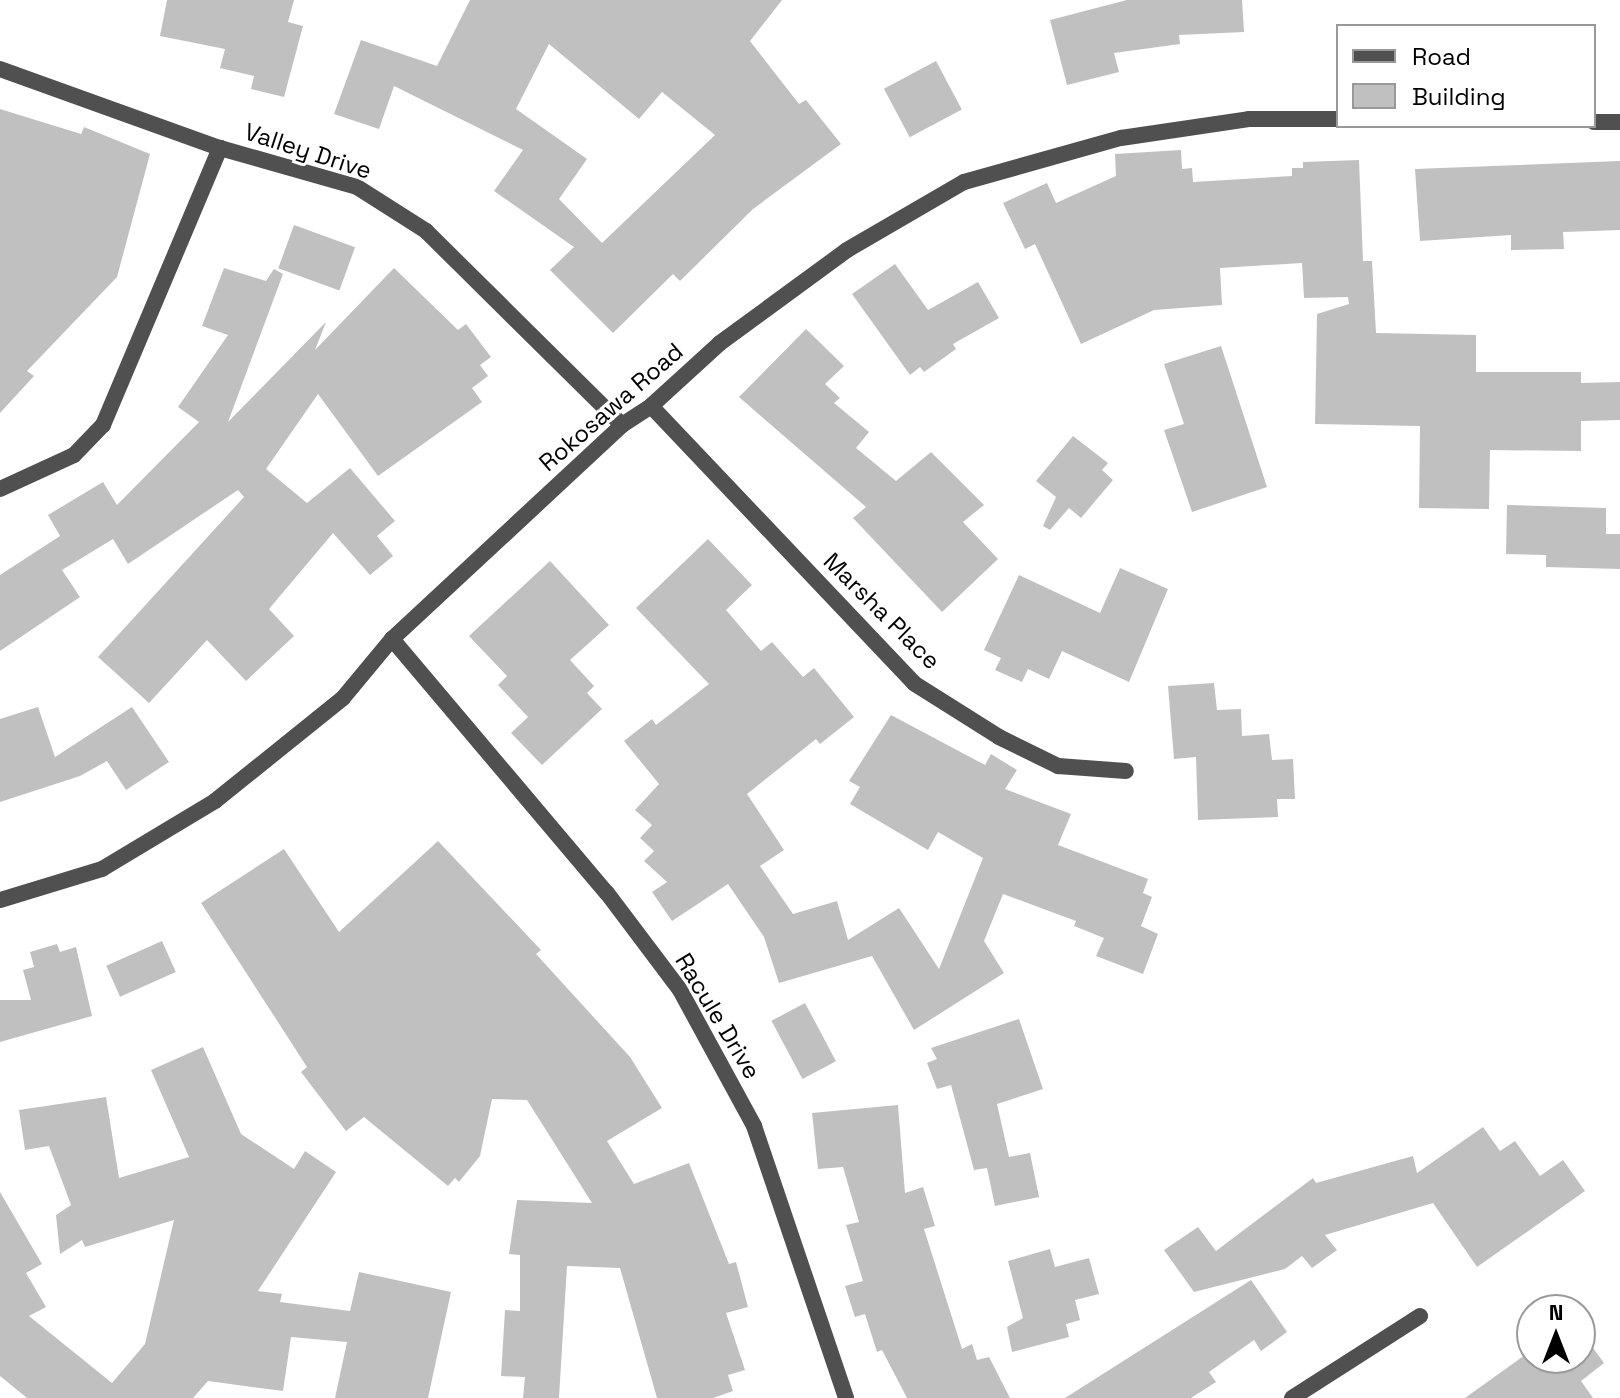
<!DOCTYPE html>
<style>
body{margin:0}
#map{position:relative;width:1620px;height:1398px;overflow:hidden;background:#fff;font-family:"Space Grotesk",sans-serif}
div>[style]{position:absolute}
.building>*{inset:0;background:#c0c0c0;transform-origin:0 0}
.street>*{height:16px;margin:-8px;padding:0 8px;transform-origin:8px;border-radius:8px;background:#505050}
span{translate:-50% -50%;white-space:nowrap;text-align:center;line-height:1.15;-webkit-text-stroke:6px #fff;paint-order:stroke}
.street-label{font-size:24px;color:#000}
.legend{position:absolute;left:1336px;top:24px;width:260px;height:104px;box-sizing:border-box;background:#fff;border:2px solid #999;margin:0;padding:10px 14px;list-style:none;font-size:24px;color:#000}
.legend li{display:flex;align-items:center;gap:16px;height:40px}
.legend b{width:40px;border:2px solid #999}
.north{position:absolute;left:1516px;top:1294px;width:80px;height:80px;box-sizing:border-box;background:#fff;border:2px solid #999;border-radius:50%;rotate:0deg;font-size:22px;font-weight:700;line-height:32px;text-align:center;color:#000}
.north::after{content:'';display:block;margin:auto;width:28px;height:36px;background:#000;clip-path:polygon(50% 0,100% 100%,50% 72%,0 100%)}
</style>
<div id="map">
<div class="building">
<i style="clip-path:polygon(167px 0,294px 0,288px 22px,303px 26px,284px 97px,251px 89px,254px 76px,220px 68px,225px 49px,160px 36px)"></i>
<i style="clip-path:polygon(evenodd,470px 0,782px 0,750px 41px,799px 104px,806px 100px,841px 144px,753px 209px,680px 281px,673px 274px,613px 333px,550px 270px,574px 247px,494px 191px,523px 150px,394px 86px,379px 129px,334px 114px,361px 40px,437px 66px,470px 0,549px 44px,639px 119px,662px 92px,715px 135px,602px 243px,559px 199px,587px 159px,516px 109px,549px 44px)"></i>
<i style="clip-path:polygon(1127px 0,1242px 0,1244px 32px,1179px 35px,1180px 44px,1114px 53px,1119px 72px,1067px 85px,1050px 20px)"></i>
<i style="left:936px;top:61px;width:55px;height:59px;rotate:62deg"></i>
<i style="clip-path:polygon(0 109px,81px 134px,84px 127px,150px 154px,117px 277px,27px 371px,34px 376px,0 413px)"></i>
<i style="clip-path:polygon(1181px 150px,1182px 169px,1192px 168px,1193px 182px,1292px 176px,1292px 168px,1303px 168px,1303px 162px,1359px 160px,1363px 261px,1372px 261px,1376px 333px,1476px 335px,1476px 372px,1581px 372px,1581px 383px,1620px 382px,1620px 420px,1581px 421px,1581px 451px,1490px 450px,1489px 509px,1419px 508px,1420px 426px,1315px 424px,1317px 314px,1349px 304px,1348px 297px,1304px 298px,1302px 263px,1220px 268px,1222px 305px,1154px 310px,1081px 344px,1035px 244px,1025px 249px,1003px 203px,1047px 183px,1056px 203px,1116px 176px,1115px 154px)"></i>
<i style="clip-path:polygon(1620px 161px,1620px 230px,1563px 232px,1564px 249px,1511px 250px,1511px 235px,1420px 241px,1415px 169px)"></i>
<i style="left:294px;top:225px;width:65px;height:46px;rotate:20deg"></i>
<i style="clip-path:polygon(895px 264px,928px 310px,978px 282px,999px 318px,953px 344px,956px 349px,924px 372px,920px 367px,910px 375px,852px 294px)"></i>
<i style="clip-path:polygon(224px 268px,266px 281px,274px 269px,283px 274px,228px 422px,326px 322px,315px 350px,394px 268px,458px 330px,466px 324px,491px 357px,480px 365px,488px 376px,472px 388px,482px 402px,378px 476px,318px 394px,266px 469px,307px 503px,350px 468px,395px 521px,377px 536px,393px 556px,370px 575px,333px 533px,269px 609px,294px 636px,246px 681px,207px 640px,149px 703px,98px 657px,244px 497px,238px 490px,128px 564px,113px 539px,62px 570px,80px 597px,0 651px,0 575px,60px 536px,48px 515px,103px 482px,117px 505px,199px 422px,178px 407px,228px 335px,202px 326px)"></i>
<i style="clip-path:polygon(806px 329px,844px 366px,825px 384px,840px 398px,834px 403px,869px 432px,856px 448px,896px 481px,931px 452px,984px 505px,963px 522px,998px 559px,942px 612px,853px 518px,866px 507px,739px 397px)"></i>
<i style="clip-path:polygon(1221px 346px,1267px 487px,1192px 512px,1164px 430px,1184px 424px,1164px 364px)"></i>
<i style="clip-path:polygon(1073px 436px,1108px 463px,1102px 470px,1113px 480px,1081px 518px,1069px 508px,1050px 530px,1043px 526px,1056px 497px,1036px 481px)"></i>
<i style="clip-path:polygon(1507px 505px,1606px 508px,1606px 534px,1620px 534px,1620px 569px,1546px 567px,1546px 555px,1506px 554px)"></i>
<i style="clip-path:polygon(708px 539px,752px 585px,726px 610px,761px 651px,772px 642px,803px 677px,814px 668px,854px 717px,820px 744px,816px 739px,747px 794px,784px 850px,760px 866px,793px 914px,837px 901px,848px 940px,899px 908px,939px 969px,983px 858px,938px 832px,928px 850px,850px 804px,860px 787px,849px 781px,891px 715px,985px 765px,991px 754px,1017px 770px,1005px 789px,1071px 814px,1058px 845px,1148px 879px,1143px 893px,1152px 897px,1141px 926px,1158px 934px,1143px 974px,1096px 956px,1104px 938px,1074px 926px,1076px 921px,1003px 894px,984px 941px,1004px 973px,914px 1030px,872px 956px,779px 983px,764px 937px,728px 884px,672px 921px,652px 892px,667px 882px,644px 861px,654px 851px,640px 838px,652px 825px,635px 810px,659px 784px,624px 741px,652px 719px,656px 725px,709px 684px,636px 608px)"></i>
<i style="clip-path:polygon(550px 561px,609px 625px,570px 660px,594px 686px,587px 693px,602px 709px,542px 765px,511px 733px,528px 717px,498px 685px,507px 676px,469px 636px)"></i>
<i style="clip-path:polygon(1120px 568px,1168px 589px,1129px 682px,1062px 651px,1049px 679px,1028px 669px,1022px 682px,995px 670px,1001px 658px,984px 650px,1019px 575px,1100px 613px)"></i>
<i style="clip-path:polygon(1214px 683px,1217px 710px,1241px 709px,1242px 736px,1269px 734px,1272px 760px,1293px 759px,1295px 799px,1277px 799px,1278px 817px,1198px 820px,1196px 757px,1174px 759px,1168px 686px)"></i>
<i style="clip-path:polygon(38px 707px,55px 757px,132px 707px,169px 762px,126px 790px,107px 761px,80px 776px,0 802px,0 719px)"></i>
<i style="clip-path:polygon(438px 841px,541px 950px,536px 954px,630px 1057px,662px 1108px,607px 1141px,634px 1184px,689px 1163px,729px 1264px,736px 1262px,748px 1307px,726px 1313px,745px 1370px,728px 1375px,733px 1391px,713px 1398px,657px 1398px,620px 1268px,567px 1266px,559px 1398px,523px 1398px,525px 1377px,501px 1376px,505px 1310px,520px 1311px,520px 1255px,509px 1254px,517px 1200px,592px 1203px,527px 1100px,492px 1099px,480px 1156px,459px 1182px,455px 1178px,448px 1186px,364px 1117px,346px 1131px,301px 1072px,307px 1067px,201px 903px,284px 849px,339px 932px)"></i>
<i style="left:162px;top:941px;width:34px;height:61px;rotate:66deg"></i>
<i style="clip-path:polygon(57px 944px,60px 952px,76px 947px,92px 1016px,0 1042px,0 1000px,31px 1000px,23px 970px,34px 967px,30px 952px)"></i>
<i style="left:805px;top:1003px;width:66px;height:38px;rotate:62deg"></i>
<i style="clip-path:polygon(1019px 1019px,1043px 1089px,997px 1104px,1009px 1157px,1030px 1153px,1039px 1197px,995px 1206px,987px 1168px,974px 1170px,951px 1085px,937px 1089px,927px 1063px,937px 1059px,931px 1048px)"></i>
<i style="clip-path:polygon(203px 1047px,241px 1134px,294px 1169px,305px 1151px,336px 1172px,258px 1291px,282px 1294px,280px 1302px,350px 1311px,359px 1272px,451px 1292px,428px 1398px,335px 1398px,347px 1342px,291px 1337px,283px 1391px,208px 1381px,193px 1398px,27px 1398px,0 1376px,0 1192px,42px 1264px,26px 1273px,46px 1307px,29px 1316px,112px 1383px,145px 1344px,174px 1220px,85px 1247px,82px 1240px,60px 1254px,56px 1215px,71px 1205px,49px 1146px,25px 1150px,19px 1110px,106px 1097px,119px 1178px,189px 1157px,151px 1070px)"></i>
<i style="clip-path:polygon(898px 1105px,905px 1193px,923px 1187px,935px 1226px,924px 1229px,962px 1349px,972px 1344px,977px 1360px,989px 1357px,1010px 1398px,907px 1398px,882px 1350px,877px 1352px,865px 1314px,855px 1317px,845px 1286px,863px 1281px,846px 1225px,859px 1222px,843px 1167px,818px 1169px,812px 1113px)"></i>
<i style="clip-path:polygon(1483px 1127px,1500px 1151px,1515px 1141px,1540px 1176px,1563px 1160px,1585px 1191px,1477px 1267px,1433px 1203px,1325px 1235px,1337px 1250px,1312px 1268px,1302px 1256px,1285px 1269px,1194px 1292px,1164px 1250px,1198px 1227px,1216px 1251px,1313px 1178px,1316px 1183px,1413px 1156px,1417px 1173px)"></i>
<i style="clip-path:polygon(1050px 1249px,1055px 1267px,1089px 1258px,1099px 1294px,1075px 1300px,1080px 1320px,1066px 1324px,1069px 1337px,1012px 1352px,1007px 1327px,1023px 1318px,1008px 1261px)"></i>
<i style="clip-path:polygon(1251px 1280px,1287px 1332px,1261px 1351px,1254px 1340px,1209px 1372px,1216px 1382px,1191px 1398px,1065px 1398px)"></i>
<i style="clip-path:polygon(1580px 1330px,1604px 1363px,1581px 1381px,1593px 1398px,1465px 1398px,1532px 1350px,1532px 1358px,1580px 1358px)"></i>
</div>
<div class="street">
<i style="left:0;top:69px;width:234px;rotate:19.8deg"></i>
<i style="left:220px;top:148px;width:142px;rotate:15.9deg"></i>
<i style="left:357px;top:187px;width:82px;rotate:32.5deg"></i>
<i style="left:426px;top:231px;width:276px;rotate:44.7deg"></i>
<i style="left:1594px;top:122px;width:26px"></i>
<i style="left:651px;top:406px;width:383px;rotate:46.5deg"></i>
<i style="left:915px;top:684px;width:99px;rotate:32.2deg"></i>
<i style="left:999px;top:737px;width:66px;rotate:26.2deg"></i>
<i style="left:1058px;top:766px;width:68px;rotate:4.2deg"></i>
<i style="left:0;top:489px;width:81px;rotate:-24.7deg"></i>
<i style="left:74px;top:455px;width:42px;rotate:-46deg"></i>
<i style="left:103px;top:425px;width:301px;rotate:-67.1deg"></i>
<i style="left:392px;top:639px;width:333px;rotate:49.8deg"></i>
<i style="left:607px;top:893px;width:121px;rotate:53deg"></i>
<i style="left:680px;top:990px;width:155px;rotate:61.4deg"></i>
<i style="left:754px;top:1126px;width:287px;rotate:71.3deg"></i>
<i style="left:0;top:900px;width:107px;rotate:-16.9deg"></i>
<i style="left:102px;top:869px;width:132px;rotate:-31deg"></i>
<i style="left:215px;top:801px;width:164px;rotate:-38.8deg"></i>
<i style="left:343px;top:698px;width:77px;rotate:-50.3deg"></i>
<i style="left:392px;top:639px;width:314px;rotate:-42.9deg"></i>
<i style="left:622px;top:425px;width:35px;rotate:-33deg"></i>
<i style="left:651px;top:406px;width:93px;rotate:-42.4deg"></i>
<i style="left:720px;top:343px;width:157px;rotate:-36.2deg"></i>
<i style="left:847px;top:250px;width:135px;rotate:-30.2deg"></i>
<i style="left:964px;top:182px;width:163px;rotate:-15.7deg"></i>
<i style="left:1121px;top:138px;width:129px;rotate:-8.4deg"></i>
<i style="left:1249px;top:119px;width:89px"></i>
<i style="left:1292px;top:1398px;width:152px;rotate:-32.6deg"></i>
</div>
<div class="street-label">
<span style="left:308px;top:151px;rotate:18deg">Valley Drive</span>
<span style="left:611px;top:407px;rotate:-41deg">Rokosawa Road</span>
<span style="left:882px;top:611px;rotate:45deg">Marsha Place</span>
<span style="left:718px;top:1016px;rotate:59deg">Racule Drive</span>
</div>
<ul class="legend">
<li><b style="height:10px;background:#505050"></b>Road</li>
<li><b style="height:22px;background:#c0c0c0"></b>Building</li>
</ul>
<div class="north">N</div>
</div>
